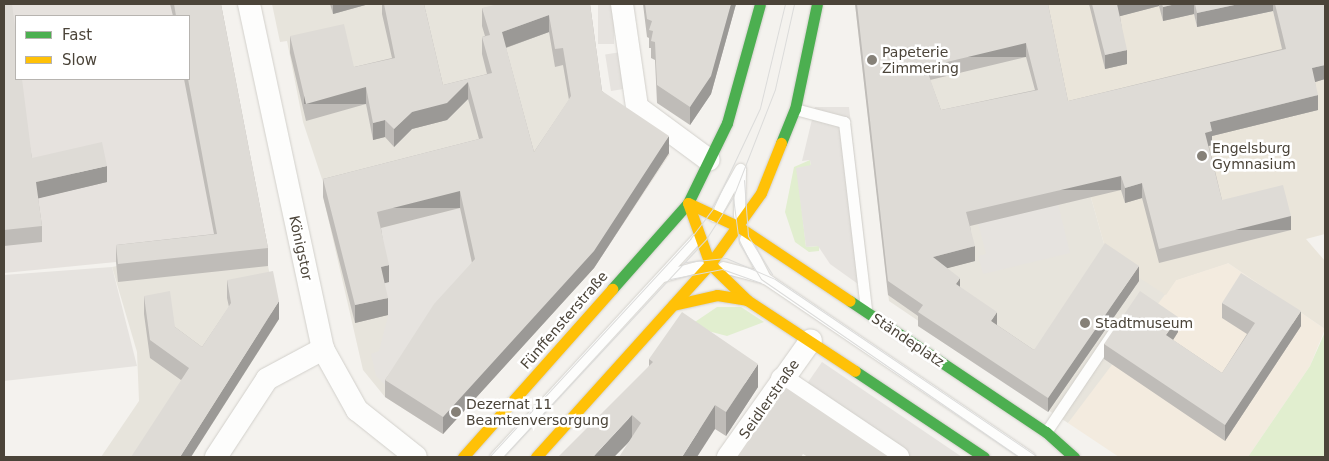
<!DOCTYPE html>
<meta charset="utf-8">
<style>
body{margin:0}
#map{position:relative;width:1329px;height:461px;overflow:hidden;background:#f4f2ee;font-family:"DejaVu Sans",sans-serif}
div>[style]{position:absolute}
.residential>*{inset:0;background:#e7e4dc}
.commercial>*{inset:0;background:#f3ebdf}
.industrial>*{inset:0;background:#e6e2de}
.education>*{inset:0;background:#eae5da}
.green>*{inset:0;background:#e1eecf}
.parking>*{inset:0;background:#e6e3df;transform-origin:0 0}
.roads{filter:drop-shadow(0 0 1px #d2d0cb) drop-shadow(0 0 1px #d2d0cb)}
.lane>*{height:11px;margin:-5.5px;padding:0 5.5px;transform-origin:5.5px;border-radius:5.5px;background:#fdfdfc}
.street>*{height:22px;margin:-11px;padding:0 11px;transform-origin:11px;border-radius:11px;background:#fdfdfc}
.fast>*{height:11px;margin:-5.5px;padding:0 5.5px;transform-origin:5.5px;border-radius:5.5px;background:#4caf50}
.slow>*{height:11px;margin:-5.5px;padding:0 5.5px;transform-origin:5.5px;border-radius:5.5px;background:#ffc107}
.tram>*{height:1px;margin:-0.5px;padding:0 0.5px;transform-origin:0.5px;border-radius:0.5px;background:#dbdbda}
.wall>*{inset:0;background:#bfbcb8}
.shaded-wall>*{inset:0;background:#9b9996;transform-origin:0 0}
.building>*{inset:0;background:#dedbd6}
.dots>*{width:14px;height:14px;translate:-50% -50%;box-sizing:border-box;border:2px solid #fff;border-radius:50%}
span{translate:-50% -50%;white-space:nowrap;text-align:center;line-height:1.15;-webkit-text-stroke:5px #fff;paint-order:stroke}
.poi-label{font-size:14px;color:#4b4439}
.left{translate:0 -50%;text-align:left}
.street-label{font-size:14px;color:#4b4439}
.frame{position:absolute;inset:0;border:5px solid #4b4439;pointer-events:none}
.legend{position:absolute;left:15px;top:15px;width:175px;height:65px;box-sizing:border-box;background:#fff;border:1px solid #b7b4b0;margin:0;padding:6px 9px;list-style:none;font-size:15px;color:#4b4439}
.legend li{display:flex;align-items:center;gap:10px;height:25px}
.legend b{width:25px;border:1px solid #b7b4b0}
</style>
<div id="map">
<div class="residential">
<i style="clip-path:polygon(272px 4px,587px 4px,602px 108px,670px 154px,594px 268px,443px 434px,385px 397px,363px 370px,323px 196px,327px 194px,303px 122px,287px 41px,280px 42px)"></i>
<i style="clip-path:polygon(855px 4px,1045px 4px,1068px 116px,1108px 258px,1228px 263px,1068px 423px,918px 326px,920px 322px,889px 301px)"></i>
<i style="clip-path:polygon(262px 237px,279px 319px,191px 457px,101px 457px,139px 401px,137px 352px,112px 267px)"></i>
</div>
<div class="commercial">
<i style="clip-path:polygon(1228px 263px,1325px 329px,1310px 366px,1248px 457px,1119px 457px,1068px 423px,1176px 280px)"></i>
</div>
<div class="industrial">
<i style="clip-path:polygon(evenodd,4px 4px,217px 4px,262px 237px,116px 262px,4px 273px,4px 4px,16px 16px,189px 16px,189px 79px,16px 79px,16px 16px)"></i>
</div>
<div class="education">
<i style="clip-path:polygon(1045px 4px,1192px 4px,1197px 27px,1273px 11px,1286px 64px,1325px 34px,1325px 234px,1306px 239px,1325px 261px,1325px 329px,1228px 263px,1176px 280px,1166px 295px,1108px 258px,1068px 116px)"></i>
</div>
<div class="green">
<i style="clip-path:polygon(810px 160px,811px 166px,797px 168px,806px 247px,819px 246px,819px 251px,809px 252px,795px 242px,785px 212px,794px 167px)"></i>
<i style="clip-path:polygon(717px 307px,741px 307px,764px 322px,727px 336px,689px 326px)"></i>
<i style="clip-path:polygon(1325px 332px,1325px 457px,1248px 457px,1310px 366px)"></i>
</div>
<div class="parking">
<i style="left:598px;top:4px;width:16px;height:40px"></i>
<i style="left:621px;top:52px;width:37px;height:16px;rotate:81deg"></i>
<i style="clip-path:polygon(815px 107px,849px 107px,868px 270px,858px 284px,830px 264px,818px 246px,806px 247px,796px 168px,811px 165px,810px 160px,802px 161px)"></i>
<i style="clip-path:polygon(1058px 204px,1070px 253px,983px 274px,978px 256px,986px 254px,978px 223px)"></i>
<i style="clip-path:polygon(460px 208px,472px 265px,390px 390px,376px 376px,371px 354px,379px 351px,388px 316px,381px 284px,389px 282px,374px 230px)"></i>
<i style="clip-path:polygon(112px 267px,137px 366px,4px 381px,4px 275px)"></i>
<i style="clip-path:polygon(822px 362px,962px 457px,871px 457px,793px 404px)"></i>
</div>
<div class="roads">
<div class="lane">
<i style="left:795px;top:109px;width:51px;rotate:14.9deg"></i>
<i style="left:844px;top:122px;width:187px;rotate:83.3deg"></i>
<i style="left:739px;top:215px;width:44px;rotate:-88.7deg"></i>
<i style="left:714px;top:216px;width:54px;rotate:-61deg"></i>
<i style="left:745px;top:239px;width:44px;rotate:62.9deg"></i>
<i style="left:723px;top:267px;width:43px;rotate:14.7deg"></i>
<i style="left:765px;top:278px;width:319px;rotate:34.1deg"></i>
<i style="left:663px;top:276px;width:38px;rotate:-15deg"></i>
<i style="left:1046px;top:432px;width:118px;rotate:-56deg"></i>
<i style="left:495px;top:457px;width:300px;rotate:-47.4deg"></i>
</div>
<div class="street">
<i style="left:249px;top:4px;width:353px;rotate:77.9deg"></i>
<i style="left:323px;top:349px;width:70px;rotate:60.9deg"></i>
<i style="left:357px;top:410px;width:75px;rotate:38.5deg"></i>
<i style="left:622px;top:4px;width:104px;rotate:81.7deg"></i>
<i style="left:637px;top:107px;width:89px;rotate:36.4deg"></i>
<i style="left:782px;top:379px;width:140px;rotate:33.9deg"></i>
<i style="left:216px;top:457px;width:93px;rotate:-56.8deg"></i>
<i style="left:267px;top:379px;width:64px;rotate:-28.2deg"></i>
<i style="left:728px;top:457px;width:143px;rotate:-54.6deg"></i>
</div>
<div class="fast">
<i style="left:781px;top:143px;width:37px;rotate:-68deg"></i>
<i style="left:795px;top:109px;width:107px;rotate:-78.2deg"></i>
<i style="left:612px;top:289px;width:115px;rotate:-48.5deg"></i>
<i style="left:688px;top:203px;width:89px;rotate:-64deg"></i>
<i style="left:727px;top:123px;width:123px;rotate:-74.5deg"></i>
<i style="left:850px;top:301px;width:236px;rotate:33.8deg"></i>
<i style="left:1046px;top:432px;width:38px;rotate:42deg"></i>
<i style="left:855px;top:371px;width:155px;rotate:33.7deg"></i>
</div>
<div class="slow">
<i style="left:688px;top:203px;width:56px;rotate:25.2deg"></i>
<i style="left:739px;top:227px;width:133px;rotate:33.7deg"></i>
<i style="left:688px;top:203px;width:65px;rotate:70.2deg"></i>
<i style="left:710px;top:264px;width:52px;rotate:44.2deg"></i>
<i style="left:747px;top:300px;width:129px;rotate:33.3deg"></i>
<i style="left:673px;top:305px;width:45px;rotate:-12.8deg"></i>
<i style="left:717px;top:295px;width:30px;rotate:9deg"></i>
<i style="left:463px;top:457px;width:225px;rotate:-48.4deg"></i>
<i style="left:536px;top:457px;width:260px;rotate:-48deg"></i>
<i style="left:710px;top:264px;width:87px;rotate:-54.3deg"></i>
<i style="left:761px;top:193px;width:54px;rotate:-68.2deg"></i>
</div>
</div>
<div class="tram">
<i style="left:744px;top:180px;width:56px;rotate:85.9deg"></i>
<i style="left:748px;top:236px;width:45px;rotate:57.7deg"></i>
<i style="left:733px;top:197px;width:46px;rotate:82.6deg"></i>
<i style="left:739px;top:243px;width:42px;rotate:58.6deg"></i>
<i style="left:761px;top:279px;width:313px;rotate:34.6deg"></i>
<i style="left:686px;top:262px;width:40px;rotate:-5.7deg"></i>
<i style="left:726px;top:258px;width:53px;rotate:23.2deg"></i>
<i style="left:775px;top:279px;width:318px;rotate:34.1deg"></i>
<i style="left:670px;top:279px;width:53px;rotate:-10.9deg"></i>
<i style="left:722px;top:269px;width:41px;rotate:19.7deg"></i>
<i style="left:489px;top:457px;width:297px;rotate:-47.3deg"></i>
<i style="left:690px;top:239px;width:39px;rotate:-53deg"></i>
<i style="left:713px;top:208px;width:110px;rotate:-64.8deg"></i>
<i style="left:760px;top:108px;width:107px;rotate:-76.5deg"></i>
<i style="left:503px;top:457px;width:298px;rotate:-47deg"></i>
<i style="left:706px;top:239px;width:50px;rotate:-57.3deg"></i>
<i style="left:733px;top:197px;width:116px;rotate:-68.7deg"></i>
<i style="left:775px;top:89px;width:87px;rotate:-77.4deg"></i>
</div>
<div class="wall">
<i style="clip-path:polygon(4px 4px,32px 158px,107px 182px,38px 198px,42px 226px,42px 242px,4px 246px)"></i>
<i style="clip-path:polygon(170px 4px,221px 4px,268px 248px,268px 266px,118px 282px,116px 262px,116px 245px,214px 234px,184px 79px,189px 79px,189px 16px,173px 16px)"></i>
<i style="clip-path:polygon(330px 4px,369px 4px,333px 14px)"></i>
<i style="clip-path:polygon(evenodd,382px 4px,424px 4px,443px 85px,487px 74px,482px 54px,482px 37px,485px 36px,482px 26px,482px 8px,590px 4px,602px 91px,669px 153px,594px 268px,443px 434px,385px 397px,385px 380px,472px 263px,460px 208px,381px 228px,389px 282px,384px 283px,388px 315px,355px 323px,323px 197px,323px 179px,479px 139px,468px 99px,447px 120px,412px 129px,394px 147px,385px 137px,373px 140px,366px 104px,306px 121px,290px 53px,290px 36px,354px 67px,392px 58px,382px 14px,382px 4px,549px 32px,555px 67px,563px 65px,569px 100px,534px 152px,506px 48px,549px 32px)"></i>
<i style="clip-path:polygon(643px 4px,736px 4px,711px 94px,690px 125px,657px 103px,655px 60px,651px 58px,651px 48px,649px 48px,649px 38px,647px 37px)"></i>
<i style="clip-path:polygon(evenodd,855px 4px,1048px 4px,1068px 101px,1282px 49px,1273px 11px,1197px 27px,1194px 14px,1163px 21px,1159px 6px,1120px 16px,1127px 64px,1105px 69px,1089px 4px,1325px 4px,1325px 79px,1315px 82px,1318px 110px,1212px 136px,1212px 145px,1209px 146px,1222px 200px,1291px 230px,1159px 263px,1142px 198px,1125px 203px,1121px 190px,970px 226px,975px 261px,947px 268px,960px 287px,997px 325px,1034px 350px,1139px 281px,1048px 412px,918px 326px,918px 316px,888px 295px,855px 4px,1026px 57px,1035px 90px,941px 110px,930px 80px,1026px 57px)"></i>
<i style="clip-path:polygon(227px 280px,279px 319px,181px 380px,150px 358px,144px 314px,144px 296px,175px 327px,202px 347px,229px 307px,227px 298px)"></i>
<i style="clip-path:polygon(1222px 303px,1301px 326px,1225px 441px,1104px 359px,1104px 344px,1178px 332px,1173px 340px,1222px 373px,1247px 334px,1222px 318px)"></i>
<i style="clip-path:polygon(649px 359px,758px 387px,726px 436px,715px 429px,630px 440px,614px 457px,649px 366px)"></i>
</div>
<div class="shaded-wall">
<i style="clip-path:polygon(333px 4px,369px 4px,333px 14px)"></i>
<i style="clip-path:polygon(731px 4px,736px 4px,711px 94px,690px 125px,690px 107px)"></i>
<i style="clip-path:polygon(1117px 4px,1159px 4px,1159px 6px,1117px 17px)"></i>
<i style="clip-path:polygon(1176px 4px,1194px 4px,1194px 14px,1163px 21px,1163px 7px)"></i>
<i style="clip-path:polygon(1239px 4px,1273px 4px,1273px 11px,1197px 27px,1197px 13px)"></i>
<i style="clip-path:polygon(549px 15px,549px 32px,502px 49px,502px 32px)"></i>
<i style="left:1026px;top:43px;width:14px;height:103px;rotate:90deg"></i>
<i style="clip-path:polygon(1127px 50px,1127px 64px,1105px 69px,1105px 55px)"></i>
<i style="clip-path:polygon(1325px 65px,1325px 79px,1312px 83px,1312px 68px)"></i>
<i style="clip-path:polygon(468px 82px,468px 99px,447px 120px,412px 129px,394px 147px,394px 129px,412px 112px)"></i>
<i style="left:366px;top:87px;width:17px;height:62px;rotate:90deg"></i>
<i style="clip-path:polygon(1318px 95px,1318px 110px,1212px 136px,1212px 145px,1205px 147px,1205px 133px,1210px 122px)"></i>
<i style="clip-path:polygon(385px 120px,385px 137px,373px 140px,373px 123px)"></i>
<i style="clip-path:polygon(669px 136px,669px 153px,594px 268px,443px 434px,443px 417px)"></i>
<i style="clip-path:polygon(107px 166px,107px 182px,36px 199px,36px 182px)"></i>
<i style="left:1121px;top:176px;width:14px;height:159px;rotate:90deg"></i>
<i style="clip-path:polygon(1142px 183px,1142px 198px,1125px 203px,1125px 188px)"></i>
<i style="left:460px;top:191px;width:17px;height:86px;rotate:90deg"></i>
<i style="left:1291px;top:216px;width:14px;height:136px;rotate:90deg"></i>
<i style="clip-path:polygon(975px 246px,975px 261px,933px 272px,933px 257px)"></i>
<i style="clip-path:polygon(389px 265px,389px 282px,381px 284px,381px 267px)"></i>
<i style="clip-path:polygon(1139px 266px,1139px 281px,1048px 412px,1048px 398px)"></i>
<i style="clip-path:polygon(960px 278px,960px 293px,956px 284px)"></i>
<i style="clip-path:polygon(388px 298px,388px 315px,355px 323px,355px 305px)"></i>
<i style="clip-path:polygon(279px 301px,279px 319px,191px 457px,180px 457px)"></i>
<i style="clip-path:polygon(1301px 311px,1301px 326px,1225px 441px,1225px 425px)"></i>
<i style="clip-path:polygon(997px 312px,997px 327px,991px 321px)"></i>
<i style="clip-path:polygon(1178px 317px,1178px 332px,1166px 351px,1166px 335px)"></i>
<i style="clip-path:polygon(758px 364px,758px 387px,726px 436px,726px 412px)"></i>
<i style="clip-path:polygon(715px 405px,715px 429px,697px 457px,682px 457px)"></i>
<i style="clip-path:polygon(632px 415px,632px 439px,614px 457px,593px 457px)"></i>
</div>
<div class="building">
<i style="clip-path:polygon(4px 4px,12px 4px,16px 34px,16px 79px,22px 79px,32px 158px,102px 142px,107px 166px,36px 182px,42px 226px,4px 230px)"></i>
<i style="clip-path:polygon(174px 4px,221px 4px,268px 248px,118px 264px,116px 245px,217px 234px,188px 79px,189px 79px,189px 16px,176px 16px)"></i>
<i style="clip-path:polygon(evenodd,384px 4px,424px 4px,443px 85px,492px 73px,482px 37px,490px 35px,482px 8px,498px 4px,590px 4px,602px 91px,669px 136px,594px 251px,443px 417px,385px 380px,434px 304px,475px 259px,460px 191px,377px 212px,389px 265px,381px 267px,388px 298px,355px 305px,323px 179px,483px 138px,468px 82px,447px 103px,412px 112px,394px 129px,385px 120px,373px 123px,366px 87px,306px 104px,290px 36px,344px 24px,354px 67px,395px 58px,384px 4px,549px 15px,555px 49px,563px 48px,571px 96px,534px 152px,502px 32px,549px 15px)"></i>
<i style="clip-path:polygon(645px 4px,731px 4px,711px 76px,690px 107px,657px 85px,655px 42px,651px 41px,653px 31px,649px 30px,652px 21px,647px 19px)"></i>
<i style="clip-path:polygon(evenodd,857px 4px,1048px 4px,1068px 101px,1286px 49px,1275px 4px,1325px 4px,1325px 65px,1312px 68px,1318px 95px,1210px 122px,1212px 131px,1205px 133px,1222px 200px,1283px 185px,1291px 216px,1159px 249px,1142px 183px,1125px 188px,1121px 176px,966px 212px,975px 246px,933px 257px,960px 278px,956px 284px,997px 312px,991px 321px,1034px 350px,1105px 243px,1139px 266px,1048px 398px,918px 312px,923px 305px,888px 281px,857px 4px,1026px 43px,1038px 90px,941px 110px,926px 67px,1026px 43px)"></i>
<i style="clip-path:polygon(1092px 4px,1117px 4px,1127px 50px,1105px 55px)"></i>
<i style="clip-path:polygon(1162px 4px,1176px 4px,1163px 7px)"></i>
<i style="clip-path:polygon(1195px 4px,1239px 4px,1197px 13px)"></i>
<i style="clip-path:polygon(273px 271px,279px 301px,180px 457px,131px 457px,189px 368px,150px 340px,144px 296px,170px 291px,175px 327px,202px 347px,231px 303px,227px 280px)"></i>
<i style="clip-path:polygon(1241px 273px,1301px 311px,1225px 425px,1104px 344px,1140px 291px,1178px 317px,1166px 335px,1222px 373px,1255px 323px,1222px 303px)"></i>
<i style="clip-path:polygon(682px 312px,758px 364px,726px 412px,715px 405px,682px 457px,619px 457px,641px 423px,632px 415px,593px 457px,558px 457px,653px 362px,649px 359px)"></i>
<i style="clip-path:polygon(785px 387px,889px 457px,808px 457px,803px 454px,801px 457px,737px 457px)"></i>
</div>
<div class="dots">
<i style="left:872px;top:60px;background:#868178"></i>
<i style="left:1202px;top:156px;background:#868178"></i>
<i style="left:1085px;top:323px;background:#868178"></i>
<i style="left:456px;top:412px;background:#868178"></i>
</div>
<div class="poi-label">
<span class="left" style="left:882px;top:60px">Papeterie<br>Zimmering</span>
<span class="left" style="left:1212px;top:156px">Engelsburg<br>Gymnasium</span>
<span class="left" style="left:1095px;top:323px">Stadtmuseum</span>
<span class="left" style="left:466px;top:412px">Dezernat 11<br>Beamtenversorgung</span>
</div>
<div class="street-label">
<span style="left:301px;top:248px;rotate:78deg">Königstor</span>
<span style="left:564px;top:320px;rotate:-49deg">Fünffensterstraße</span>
<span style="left:908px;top:340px;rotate:34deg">Ständeplatz</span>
<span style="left:769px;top:399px;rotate:-55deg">Seidlerstraße</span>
</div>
<div class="frame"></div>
<ul class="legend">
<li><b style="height:6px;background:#4caf50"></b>Fast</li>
<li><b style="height:6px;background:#ffc107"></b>Slow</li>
</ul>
</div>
